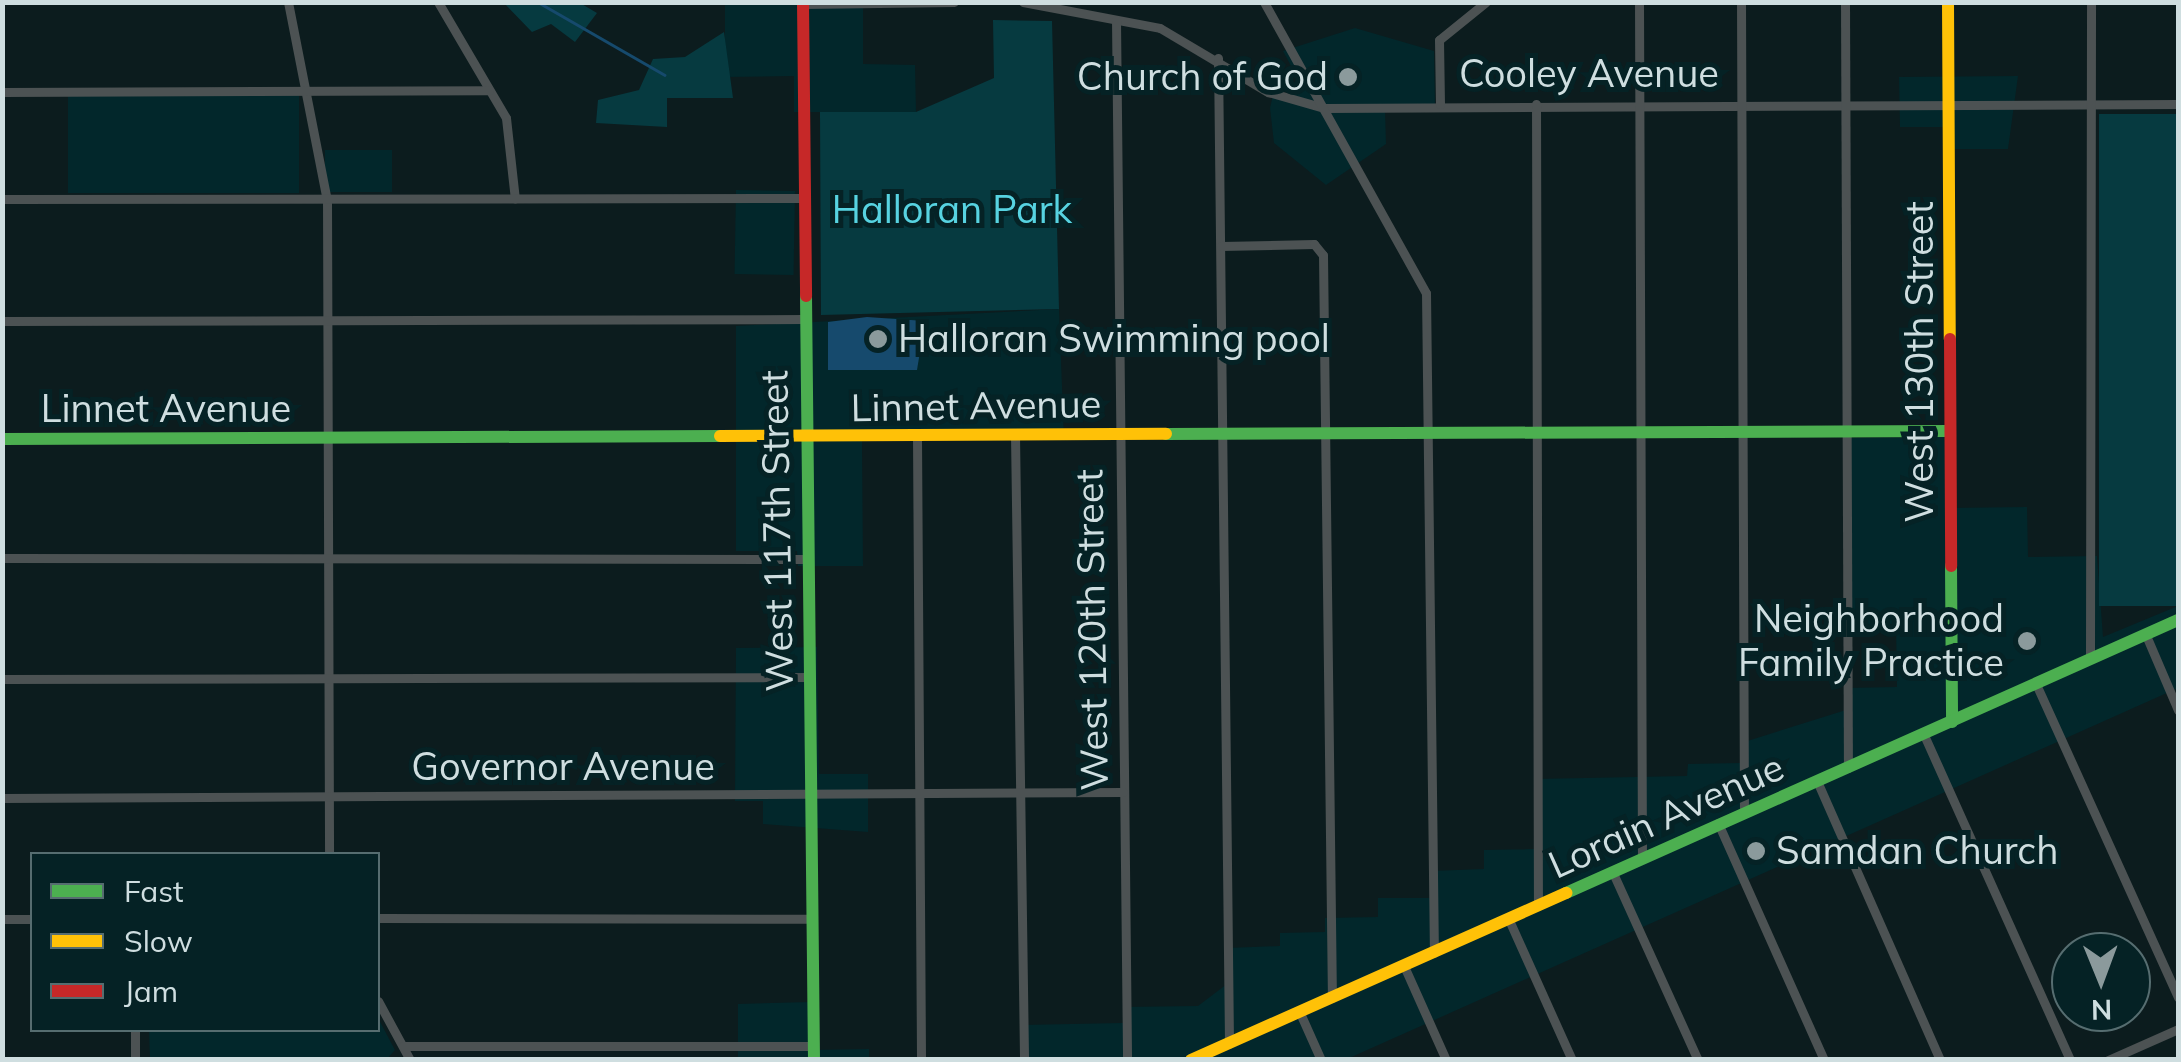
<!DOCTYPE html>
<style>
body{margin:0}
#map{position:relative;width:2181px;height:1062px;overflow:hidden;background:#0c1c1e;font-family:Mulish,sans-serif}
div>[style]{position:absolute}
.built>*{inset:0;background:#02272b;transform-origin:0 0}
.green>*{inset:0;background:#063a40;transform-origin:0 0}
.water>*{inset:0;background:#164a6d}
.stream>*{height:2.5px;margin:-1.25px;padding:0 1.25px;transform-origin:1.25px;border-radius:1.25px;background:#164a6d}
.street>*{height:9px;margin:-4.5px;padding:0 4.5px;transform-origin:4.5px;border-radius:4.5px;background:#4c5253}
.fast>*{height:12px;margin:-6px;padding:0 6px;transform-origin:6px;border-radius:6px;background:#4caf50}
.slow>*{height:12px;margin:-6px;padding:0 6px;transform-origin:6px;border-radius:6px;background:#ffc107}
.jam>*{height:12px;margin:-6px;padding:0 6px;transform-origin:6px;border-radius:6px;background:#c62828}
.dots>*{width:28px;height:28px;translate:-50% -50%;box-sizing:border-box;border:5px solid #052225;border-radius:50%}
span{translate:-50% -50%;white-space:nowrap;text-align:center;line-height:1.15;-webkit-text-stroke:10px #052225;paint-order:stroke}
.street-label{font-size:38px;color:#cfdee0}
.poi-label{font-size:38px;color:#cfdee0}
.right{translate:-100% -50%;text-align:right}
.left{translate:0 -50%;text-align:left}
.park-label{font-size:38px;color:#57d3e1}
.frame{position:absolute;inset:0;border:5px solid #cfdee0;pointer-events:none}
.legend{position:absolute;left:30px;top:852px;width:350px;height:180px;box-sizing:border-box;background:#052225;border:2px solid #566d70;margin:0;padding:12px 18px;list-style:none;font-size:30px;color:#cfdee0}
.legend li{display:flex;align-items:center;gap:20px;height:50px}
.legend b{width:50px;border:2px solid #566d70}
.north{position:absolute;left:2051px;top:932px;width:100px;height:100px;box-sizing:border-box;background:#052225;border:2px solid #566d70;border-radius:50%;rotate:179deg;font-size:28px;font-weight:700;line-height:40px;text-align:center;color:#cfdee0}
.north::after{content:'';display:block;margin:auto;width:35px;height:45px;background:#8b9a9c;clip-path:polygon(50% 0,100% 100%,50% 72%,0 100%)}
</style>
<div id="map">
<div class="built">
<i style="clip-path:polygon(725px 3px,863px 5px,863px 64px,915px 65px,916px 112px,794px 112px,794px 76px,725px 77px)"></i>
<i style="clip-path:polygon(1355px 28px,1434px 51px,1435px 109px,1385px 110px,1386px 144px,1326px 185px,1274px 143px,1270px 108px,1274px 91px,1288px 95px,1299px 81px,1283px 51px)"></i>
<i style="clip-path:polygon(2018px 76px,2008px 149px,1944px 149px,1944px 127px,1900px 127px,1899px 77px)"></i>
<i style="left:68px;top:94px;width:231px;height:99px"></i>
<i style="left:392px;top:150px;width:42px;height:67px;rotate:90deg"></i>
<i style="left:795px;top:191px;width:84px;height:59px;rotate:91deg"></i>
<i style="clip-path:polygon(1059px 309px,1064px 438px,862px 441px,863px 566px,798px 566px,797px 551px,736px 551px,736px 326px)"></i>
<i style="clip-path:polygon(1947px 437px,1947px 508px,2027px 507px,2028px 557px,2097px 556px,2103px 637px,2178px 606px,2178px 688px,1347px 1059px,1022px 1059px,1021px 1025px,1123px 1023px,1123px 1007px,1198px 1006px,1227px 984px,1227px 948px,1280px 946px,1280px 933px,1325px 932px,1325px 918px,1378px 917px,1378px 898px,1431px 898px,1431px 871px,1484px 869px,1484px 850px,1535px 849px,1535px 779px,1687px 776px,1688px 764px,1741px 763px,1741px 743px,1846px 710px,1846px 688px,1897px 687px,1896px 624px,1851px 625px,1850px 438px)"></i>
<i style="clip-path:polygon(817px 647px,819px 774px,868px 774px,868px 832px,763px 824px,763px 801px,735px 801px,736px 648px)"></i>
<i style="clip-path:polygon(811px 1002px,812px 1050px,869px 1049px,869px 1059px,738px 1059px,738px 1004px)"></i>
<i style="clip-path:polygon(378px 1018px,395px 1050px,387px 1059px,150px 1059px,149px 1030px,378px 1030px)"></i>
</div>
<div class="green">
<i style="clip-path:polygon(504px 3px,580px 3px,597px 13px,575px 42px,551px 24px,532px 32px)"></i>
<i style="clip-path:polygon(993px 20px,1052px 21px,1059px 309px,821px 315px,820px 112px,916px 112px,994px 78px)"></i>
<i style="clip-path:polygon(724px 32px,733px 98px,667px 98px,667px 127px,596px 123px,598px 100px,639px 90px,653px 59px,685px 57px)"></i>
<i style="left:2178px;top:114px;width:492px;height:79px;rotate:90deg"></i>
</div>
<div class="water">
<i style="clip-path:polygon(867px 317px,925px 321px,917px 370px,828px 370px,828px 322px)"></i>
</div>
<div class="stream">
<i style="left:538px;top:2px;width:146px;rotate:29.9deg"></i>
</div>
<div class="street">
<i style="left:288px;top:2px;width:202px;rotate:78.9deg"></i>
<i style="left:327px;top:200px;width:654px;rotate:89.82deg"></i>
<i style="left:438px;top:2px;width:134px;rotate:59.6deg"></i>
<i style="left:506px;top:118px;width:81px;rotate:83.7deg"></i>
<i style="left:1023px;top:2px;width:139px;rotate:10.7deg"></i>
<i style="left:1160px;top:28px;width:126px;rotate:30.7deg"></i>
<i style="left:1268px;top:92px;width:58px;rotate:15.9deg"></i>
<i style="left:1324px;top:108px;width:854px;rotate:-0.27deg"></i>
<i style="left:1264px;top:2px;width:333px;rotate:60.9deg"></i>
<i style="left:1426px;top:293px;width:660px;rotate:89.31deg"></i>
<i style="left:1639px;top:2px;width:857px;rotate:89.8deg"></i>
<i style="left:1741px;top:2px;width:810px;rotate:89.79deg"></i>
<i style="left:1845px;top:2px;width:766px;rotate:89.78deg"></i>
<i style="left:803px;top:4px;width:151px;rotate:-0.8deg"></i>
<i style="left:1116px;top:20px;width:1040px;rotate:89.39deg"></i>
<i style="left:1218px;top:58px;width:986px;rotate:89.36deg"></i>
<i style="left:2px;top:92px;width:487px;rotate:-0.2deg"></i>
<i style="left:1440px;top:104px;width:64px;rotate:-90.9deg"></i>
<i style="left:1439px;top:40px;width:60px;rotate:-39deg"></i>
<i style="left:1536px;top:104px;width:802px;rotate:89.86deg"></i>
<i style="left:2px;top:199px;width:803px;rotate:-0.07deg"></i>
<i style="left:1221px;top:246px;width:93px;rotate:-1.2deg"></i>
<i style="left:1314px;top:244px;width:14px;rotate:51deg"></i>
<i style="left:1323px;top:255px;width:743px;rotate:89.31deg"></i>
<i style="left:2px;top:321px;width:803px;rotate:-0.14deg"></i>
<i style="left:1015px;top:435px;width:625px;rotate:89.17deg"></i>
<i style="left:917px;top:437px;width:623px;rotate:89.63deg"></i>
<i style="left:2px;top:558px;width:807px;rotate:0.07deg"></i>
<i style="left:2145px;top:633px;width:84px;rotate:66.8deg"></i>
<i style="left:2090px;top:659px;width:657px;rotate:-89.91deg"></i>
<i style="left:2px;top:679px;width:807px;rotate:-0.14deg"></i>
<i style="left:2036px;top:684px;width:344px;rotate:65.6deg"></i>
<i style="left:1924px;top:735px;width:356px;rotate:65.8deg"></i>
<i style="left:1817px;top:781px;width:305px;rotate:66.2deg"></i>
<i style="left:2px;top:798px;width:1121px;rotate:-0.31deg"></i>
<i style="left:1718px;top:823px;width:260px;rotate:65.9deg"></i>
<i style="left:1613px;top:873px;width:205px;rotate:65.6deg"></i>
<i style="left:378px;top:918px;width:434px;rotate:0.1deg"></i>
<i style="left:2px;top:919px;width:30px"></i>
<i style="left:1509px;top:920px;width:154px;rotate:65.8deg"></i>
<i style="left:1404px;top:966px;width:103px;rotate:65.9deg"></i>
<i style="left:378px;top:1001px;width:67px;rotate:61.5deg"></i>
<i style="left:1300px;top:1013px;width:51px;rotate:65.9deg"></i>
<i style="left:135px;top:1030px;width:30px;rotate:90deg"></i>
<i style="left:403px;top:1046px;width:411px"></i>
<i style="left:2108px;top:1060px;width:77px;rotate:-23.9deg"></i>
</div>
<div class="fast">
<i style="left:806px;top:296px;width:764px;rotate:89.4deg"></i>
<i style="left:1166px;top:434px;width:784px;rotate:-0.22deg"></i>
<i style="left:2px;top:439px;width:718px;rotate:-0.24deg"></i>
<i style="left:1951px;top:566px;width:156px;rotate:89.6deg"></i>
<i style="left:1566px;top:893px;width:670px;rotate:-24.04deg"></i>
</div>
<div class="slow">
<i style="left:1948px;top:2px;width:337px;rotate:89.7deg"></i>
<i style="left:720px;top:436px;width:446px;rotate:-0.3deg"></i>
<i style="left:1191px;top:1060px;width:411px;rotate:-24deg"></i>
</div>
<div class="jam">
<i style="left:803px;top:2px;width:294px;rotate:89.4deg"></i>
<i style="left:1950px;top:339px;width:227px;rotate:89.7deg"></i>
</div>
<div class="dots">
<i style="left:1348px;top:77px;background:#8b9a9c"></i>
<i style="left:878px;top:339px;background:#8b9a9c"></i>
<i style="left:2027px;top:641px;background:#8b9a9c"></i>
<i style="left:1756px;top:851px;background:#8b9a9c"></i>
</div>
<div class="street-label">
<span style="left:1589px;top:74px">Cooley Avenue</span>
<span style="left:1920px;top:362px;rotate:-90deg">West 130th Street</span>
<span style="left:976px;top:406px;rotate:-1deg">Linnet Avenue</span>
<span style="left:166px;top:409px">Linnet Avenue</span>
<span style="left:777px;top:531px;rotate:-91deg">West 117th Street</span>
<span style="left:1092px;top:630px;rotate:-91deg">West 120th Street</span>
<span style="left:563px;top:767px">Governor Avenue</span>
<span style="left:1666px;top:816px;rotate:-24deg">Lorain Avenue</span>
</div>
<div class="poi-label">
<span class="right" style="left:1328px;top:77px">Church of God</span>
<span class="left" style="left:898px;top:339px">Halloran Swimming pool</span>
<span class="right" style="left:2004px;top:641px">Neighborhood<br>Family Practice</span>
<span class="left" style="left:1776px;top:851px">Samdan Church</span>
</div>
<div class="park-label">
<span style="left:952px;top:210px">Halloran Park</span>
</div>
<div class="frame"></div>
<ul class="legend">
<li><b style="height:12px;background:#4caf50"></b>Fast</li>
<li><b style="height:12px;background:#ffc107"></b>Slow</li>
<li><b style="height:12px;background:#c62828"></b>Jam</li>
</ul>
<div class="north">N</div>
</div>
